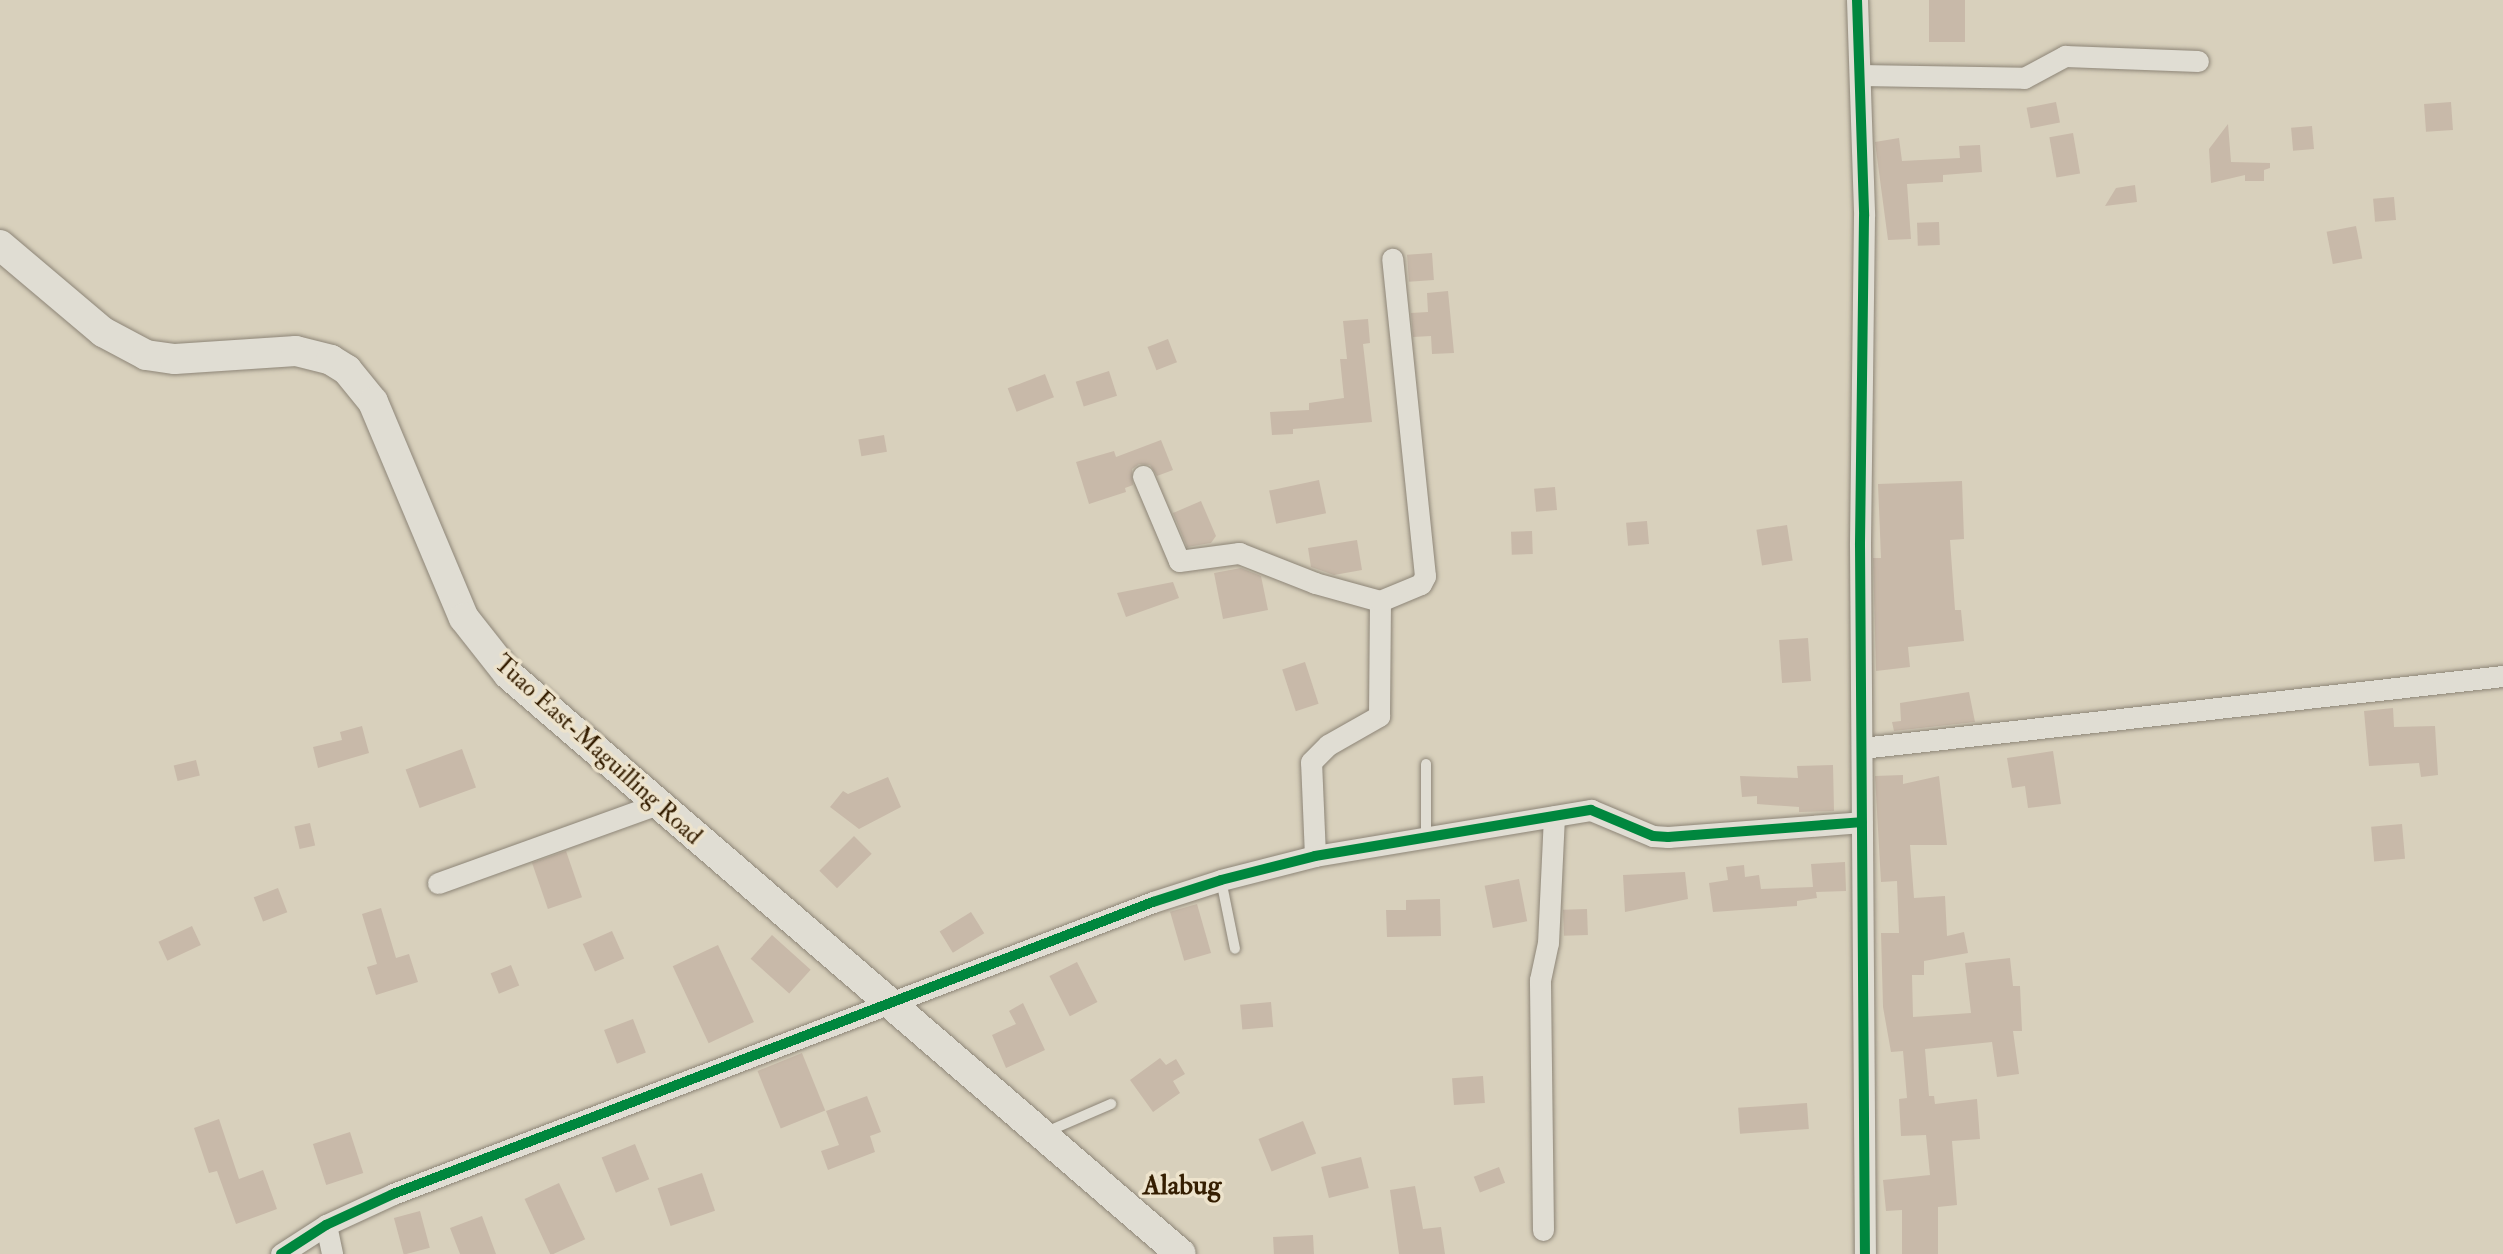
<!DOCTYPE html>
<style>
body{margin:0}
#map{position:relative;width:2503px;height:1254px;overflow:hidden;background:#d8d0bc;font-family:"IM FELL Double Pica",serif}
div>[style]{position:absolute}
.building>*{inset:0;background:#c8b9a9;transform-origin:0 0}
.roads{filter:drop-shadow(0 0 2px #8d8577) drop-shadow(0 0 2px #8d8577)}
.service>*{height:10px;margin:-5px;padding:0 5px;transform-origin:5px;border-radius:5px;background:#e0ddd3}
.minor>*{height:21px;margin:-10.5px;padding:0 10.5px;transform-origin:10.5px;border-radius:10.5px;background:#e0ddd3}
.secondary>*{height:30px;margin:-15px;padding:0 15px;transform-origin:15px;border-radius:15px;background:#e0ddd3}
.cycleway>*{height:10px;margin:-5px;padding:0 5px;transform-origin:5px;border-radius:5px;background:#00873e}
span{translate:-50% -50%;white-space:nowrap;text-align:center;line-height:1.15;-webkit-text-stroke:7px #ede3cc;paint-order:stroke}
.street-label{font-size:24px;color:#351e01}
.quarter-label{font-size:28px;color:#351e01;font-weight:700}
</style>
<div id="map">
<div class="building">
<i style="left:1929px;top:0;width:36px;height:42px"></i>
<i style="left:2056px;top:102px;width:21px;height:30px;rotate:79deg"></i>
<i style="left:2451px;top:102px;width:28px;height:27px;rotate:86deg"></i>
<i style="clip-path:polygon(2228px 124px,2231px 162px,2270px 163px,2270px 168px,2264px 170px,2264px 181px,2245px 181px,2245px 175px,2211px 183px,2209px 149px)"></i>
<i style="left:2312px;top:126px;width:23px;height:21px;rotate:85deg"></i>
<i style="left:2073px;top:133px;width:41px;height:24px;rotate:80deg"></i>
<i style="clip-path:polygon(1899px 138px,1902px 161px,1960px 158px,1959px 146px,1980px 145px,1982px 172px,1943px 175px,1943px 182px,1907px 184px,1911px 239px,1888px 240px,1875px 142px)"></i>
<i style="clip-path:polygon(2135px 185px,2137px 202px,2105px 206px,2116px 188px)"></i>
<i style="left:2394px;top:197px;width:23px;height:21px;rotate:85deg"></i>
<i style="left:1939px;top:222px;width:23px;height:22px;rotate:88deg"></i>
<i style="left:2356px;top:226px;width:33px;height:30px;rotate:79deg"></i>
<i style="left:1432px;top:253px;width:27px;height:25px;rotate:86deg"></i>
<i style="clip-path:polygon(1448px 291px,1454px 353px,1432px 354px,1431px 336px,1413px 337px,1411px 313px,1428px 312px,1427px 293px)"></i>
<i style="clip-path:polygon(1368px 319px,1370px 343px,1363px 344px,1372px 422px,1293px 429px,1293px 434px,1272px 435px,1270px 412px,1309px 410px,1309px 403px,1344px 398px,1340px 359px,1347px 359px,1343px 321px)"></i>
<i style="left:1168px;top:339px;width:25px;height:22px;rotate:69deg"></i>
<i style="left:1109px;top:371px;width:26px;height:35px;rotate:72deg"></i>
<i style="left:1045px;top:374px;width:25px;height:40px;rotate:69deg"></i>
<i style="left:884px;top:435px;width:17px;height:26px;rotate:80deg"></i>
<i style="clip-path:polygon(1161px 440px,1173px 470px,1157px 476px,1150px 465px,1139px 464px,1132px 469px,1133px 485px,1125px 488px,1126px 492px,1089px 504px,1076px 462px,1114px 451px,1116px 457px)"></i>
<i style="left:1319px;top:480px;width:34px;height:51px;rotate:78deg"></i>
<i style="clip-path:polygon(1962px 481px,1964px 539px,1950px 540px,1955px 610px,1961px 610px,1964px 641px,1908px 647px,1910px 667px,1876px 671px,1873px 558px,1881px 558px,1878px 484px)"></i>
<i style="left:1555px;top:487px;width:23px;height:21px;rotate:85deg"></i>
<i style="clip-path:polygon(1201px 501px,1216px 536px,1211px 543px,1187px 547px,1173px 513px)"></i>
<i style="left:1647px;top:521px;width:23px;height:21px;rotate:85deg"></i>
<i style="left:1787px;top:525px;width:36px;height:31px;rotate:81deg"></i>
<i style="left:1532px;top:531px;width:23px;height:21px;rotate:88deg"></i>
<i style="clip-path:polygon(1357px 540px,1362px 570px,1334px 575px,1311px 567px,1308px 548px)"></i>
<i style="clip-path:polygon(1241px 568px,1261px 576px,1268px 610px,1223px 619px,1214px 573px)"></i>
<i style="clip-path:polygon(1173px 582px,1179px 598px,1126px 617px,1117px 593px)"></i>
<i style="left:1808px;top:638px;width:43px;height:29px;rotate:86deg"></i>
<i style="left:1305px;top:662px;width:44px;height:24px;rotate:72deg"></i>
<i style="clip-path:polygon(1969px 692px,1975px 722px,1894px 731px,1892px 722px,1901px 721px,1900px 703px)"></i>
<i style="clip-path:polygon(2393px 708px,2394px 727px,2435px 726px,2438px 775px,2421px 777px,2419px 763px,2369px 766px,2364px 711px)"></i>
<i style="clip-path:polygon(362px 726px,369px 753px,318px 768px,313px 747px,342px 740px,340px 732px)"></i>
<i style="left:462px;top:749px;width:41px;height:60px;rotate:70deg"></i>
<i style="clip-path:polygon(2053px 751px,2061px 804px,2028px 808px,2025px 786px,2012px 788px,2007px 758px)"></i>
<i style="left:196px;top:760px;width:16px;height:23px;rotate:76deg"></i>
<i style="clip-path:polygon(1833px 765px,1834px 811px,1799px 812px,1799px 807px,1757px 804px,1757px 796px,1742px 797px,1740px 776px,1798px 778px,1797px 766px)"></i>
<i style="clip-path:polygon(1903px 775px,1903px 784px,1939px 776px,1947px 845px,1910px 845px,1914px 898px,1945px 896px,1947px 936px,1964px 932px,1968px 953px,1924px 961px,1924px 975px,1912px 975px,1913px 1017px,1971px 1013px,1965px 963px,2010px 958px,2013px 986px,2020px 986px,2022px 1031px,2013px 1031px,2019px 1074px,1997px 1077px,1992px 1042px,1925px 1049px,1929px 1096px,1934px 1096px,1935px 1104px,1977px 1099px,1980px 1139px,1952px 1141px,1957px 1205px,1938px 1207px,1938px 1254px,1902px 1254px,1902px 1210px,1886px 1211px,1883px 1180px,1930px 1175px,1926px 1135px,1901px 1136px,1899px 1099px,1907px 1098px,1903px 1051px,1891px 1052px,1883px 1007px,1881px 933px,1899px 933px,1897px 881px,1881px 882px,1875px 776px)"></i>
<i style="clip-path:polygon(888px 777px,901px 807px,859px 829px,830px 807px,843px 791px,848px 794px)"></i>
<i style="left:310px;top:823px;width:23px;height:16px;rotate:77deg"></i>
<i style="left:2402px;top:824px;width:35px;height:31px;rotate:85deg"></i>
<i style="left:854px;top:836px;width:25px;height:49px;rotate:45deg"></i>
<i style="left:566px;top:851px;width:49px;height:36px;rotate:71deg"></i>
<i style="clip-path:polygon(1845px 862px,1846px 891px,1816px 892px,1817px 898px,1797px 901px,1797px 906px,1713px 912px,1709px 883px,1728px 880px,1726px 867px,1744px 865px,1745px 877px,1759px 875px,1761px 889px,1813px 887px,1811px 864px)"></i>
<i style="clip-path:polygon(1685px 872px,1688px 899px,1625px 912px,1623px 875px)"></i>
<i style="left:1519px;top:879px;width:43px;height:35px;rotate:79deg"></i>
<i style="left:278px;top:888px;width:26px;height:26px;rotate:69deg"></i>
<i style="clip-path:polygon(1440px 899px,1441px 936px,1387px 937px,1386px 910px,1406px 910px,1406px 900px)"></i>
<i style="left:1197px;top:904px;width:51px;height:28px;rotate:74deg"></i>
<i style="clip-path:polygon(381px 908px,396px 958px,409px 954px,418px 982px,376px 995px,367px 967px,377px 964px,362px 914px)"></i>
<i style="left:1587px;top:909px;width:26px;height:24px;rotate:88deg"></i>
<i style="left:971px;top:912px;width:25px;height:37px;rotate:58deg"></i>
<i style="left:192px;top:926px;width:21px;height:37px;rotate:65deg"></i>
<i style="left:612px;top:931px;width:30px;height:32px;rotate:66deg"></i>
<i style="left:772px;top:935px;width:52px;height:32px;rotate:42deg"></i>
<i style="left:718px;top:945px;width:85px;height:50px;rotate:65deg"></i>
<i style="left:1077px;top:962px;width:45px;height:31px;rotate:63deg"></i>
<i style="left:511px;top:965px;width:22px;height:22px;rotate:68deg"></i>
<i style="left:1271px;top:1002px;width:25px;height:31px;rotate:85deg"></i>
<i style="clip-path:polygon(1023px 1003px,1045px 1050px,1006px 1068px,992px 1035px,1016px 1024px,1009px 1011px)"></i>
<i style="left:633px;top:1019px;width:36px;height:31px;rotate:69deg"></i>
<i style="left:802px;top:1053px;width:62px;height:48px;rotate:68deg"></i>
<i style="clip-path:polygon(1160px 1058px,1166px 1065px,1176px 1059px,1185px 1074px,1173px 1081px,1180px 1093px,1153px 1112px,1130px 1080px)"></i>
<i style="left:1483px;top:1076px;width:27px;height:31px;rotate:86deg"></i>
<i style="clip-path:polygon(867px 1096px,881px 1132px,870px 1136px,875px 1152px,828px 1170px,821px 1151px,839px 1145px,826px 1111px)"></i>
<i style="left:1807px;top:1103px;width:26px;height:69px;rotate:86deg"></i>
<i style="clip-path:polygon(219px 1119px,239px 1179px,263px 1170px,277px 1209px,236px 1224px,217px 1171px,209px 1173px,194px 1128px)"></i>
<i style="left:1303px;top:1121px;width:35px;height:48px;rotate:68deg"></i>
<i style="left:350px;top:1132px;width:43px;height:39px;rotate:72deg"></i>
<i style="left:635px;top:1144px;width:38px;height:36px;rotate:68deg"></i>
<i style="left:1361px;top:1157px;width:32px;height:41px;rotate:76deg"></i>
<i style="left:1499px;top:1167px;width:17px;height:27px;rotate:69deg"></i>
<i style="left:702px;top:1173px;width:40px;height:47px;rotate:71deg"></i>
<i style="left:559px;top:1183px;width:62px;height:38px;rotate:65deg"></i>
<i style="clip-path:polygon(1415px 1186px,1423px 1229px,1441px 1227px,1445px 1254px,1399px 1254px,1390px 1190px)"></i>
<i style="left:420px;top:1211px;width:38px;height:27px;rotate:75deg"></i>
<i style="clip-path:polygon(482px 1216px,496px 1254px,460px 1254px,450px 1228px)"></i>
<i style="left:1313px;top:1235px;width:19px;height:40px;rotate:87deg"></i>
</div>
<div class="roads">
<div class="service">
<i style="left:1426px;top:764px;width:74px;rotate:90deg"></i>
<i style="left:1221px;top:880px;width:70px;rotate:78.5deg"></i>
<i style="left:1046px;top:1132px;width:71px;rotate:-23.3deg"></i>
</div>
<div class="minor">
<i style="left:1857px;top:0;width:216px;rotate:88.1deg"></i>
<i style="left:1864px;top:216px;width:329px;rotate:90.7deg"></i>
<i style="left:1860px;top:545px;width:709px;rotate:89.6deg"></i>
<i style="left:1860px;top:75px;width:164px;rotate:1deg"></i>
<i style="left:2024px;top:78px;width:47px;rotate:-28.2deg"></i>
<i style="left:2065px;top:56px;width:133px;rotate:2.2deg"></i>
<i style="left:1143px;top:476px;width:92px;rotate:67deg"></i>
<i style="left:1179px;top:561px;width:61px;rotate:-7.6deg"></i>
<i style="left:1239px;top:553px;width:82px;rotate:21.5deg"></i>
<i style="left:1315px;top:583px;width:67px;rotate:15.5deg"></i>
<i style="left:1862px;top:748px;width:645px;rotate:-6.41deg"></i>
<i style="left:1315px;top:856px;width:94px;rotate:-92.4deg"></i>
<i style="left:1311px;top:762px;width:24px;rotate:-45deg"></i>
<i style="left:1328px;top:745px;width:59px;rotate:-29.6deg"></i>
<i style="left:1379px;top:716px;width:115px;rotate:-89.5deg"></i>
<i style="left:1380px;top:601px;width:44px;rotate:-22.5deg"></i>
<i style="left:1421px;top:584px;width:9px;rotate:-63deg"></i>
<i style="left:1425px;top:576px;width:319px;rotate:-95.9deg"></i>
<i style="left:438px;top:883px;width:233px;rotate:-19.8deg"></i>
<i style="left:326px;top:1225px;width:30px;rotate:78deg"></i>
<i style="left:1543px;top:1230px;width:250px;rotate:-90.7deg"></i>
<i style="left:1540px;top:980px;width:38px;rotate:-78deg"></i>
<i style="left:1548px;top:943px;width:127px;rotate:-87.3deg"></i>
<i style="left:281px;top:1254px;width:54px;rotate:-32.8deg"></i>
<i style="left:326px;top:1225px;width:74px;rotate:-24.8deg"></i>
<i style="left:393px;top:1194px;width:814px;rotate:-21.02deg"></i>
<i style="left:1153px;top:902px;width:71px;rotate:-17.9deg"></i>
<i style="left:1221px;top:880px;width:97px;rotate:-14.3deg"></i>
<i style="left:1315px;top:856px;width:280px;rotate:-9.5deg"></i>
<i style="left:1591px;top:810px;width:67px;rotate:22.8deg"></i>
<i style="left:1653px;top:836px;width:15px;rotate:4deg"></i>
<i style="left:1668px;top:837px;width:194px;rotate:-4.4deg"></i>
</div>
<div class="secondary">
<i style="left:0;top:245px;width:135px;rotate:40.2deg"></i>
<i style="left:103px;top:332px;width:49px;rotate:28.1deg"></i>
<i style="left:146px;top:355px;width:29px;rotate:8deg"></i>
<i style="left:175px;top:359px;width:121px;rotate:-3.8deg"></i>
<i style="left:296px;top:351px;width:36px;rotate:14deg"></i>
<i style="left:331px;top:360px;width:19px;rotate:32deg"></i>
<i style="left:347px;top:370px;width:41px;rotate:50.9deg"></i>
<i style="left:373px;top:402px;width:234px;rotate:67.2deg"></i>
<i style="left:464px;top:618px;width:71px;rotate:51.8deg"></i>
<i style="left:508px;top:674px;width:888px;rotate:40.76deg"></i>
</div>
</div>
<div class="cycleway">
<i style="left:1857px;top:0;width:216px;rotate:88.1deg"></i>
<i style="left:1864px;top:216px;width:329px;rotate:90.7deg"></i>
<i style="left:1860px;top:545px;width:709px;rotate:89.6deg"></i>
<i style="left:281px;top:1254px;width:54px;rotate:-32.8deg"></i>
<i style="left:326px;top:1225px;width:74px;rotate:-24.8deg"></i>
<i style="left:393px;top:1194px;width:814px;rotate:-21.02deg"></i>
<i style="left:1153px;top:902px;width:71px;rotate:-17.9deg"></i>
<i style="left:1221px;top:880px;width:97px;rotate:-14.3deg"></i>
<i style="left:1315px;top:856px;width:280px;rotate:-9.5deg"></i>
<i style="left:1591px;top:810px;width:67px;rotate:22.8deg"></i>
<i style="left:1653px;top:836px;width:15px;rotate:4deg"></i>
<i style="left:1668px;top:837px;width:194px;rotate:-4.4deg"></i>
</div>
<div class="street-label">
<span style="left:598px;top:750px;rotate:42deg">Tuao East-Maguilling Road</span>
</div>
<div class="quarter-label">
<span style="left:1182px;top:1186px">Alabug</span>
</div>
</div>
